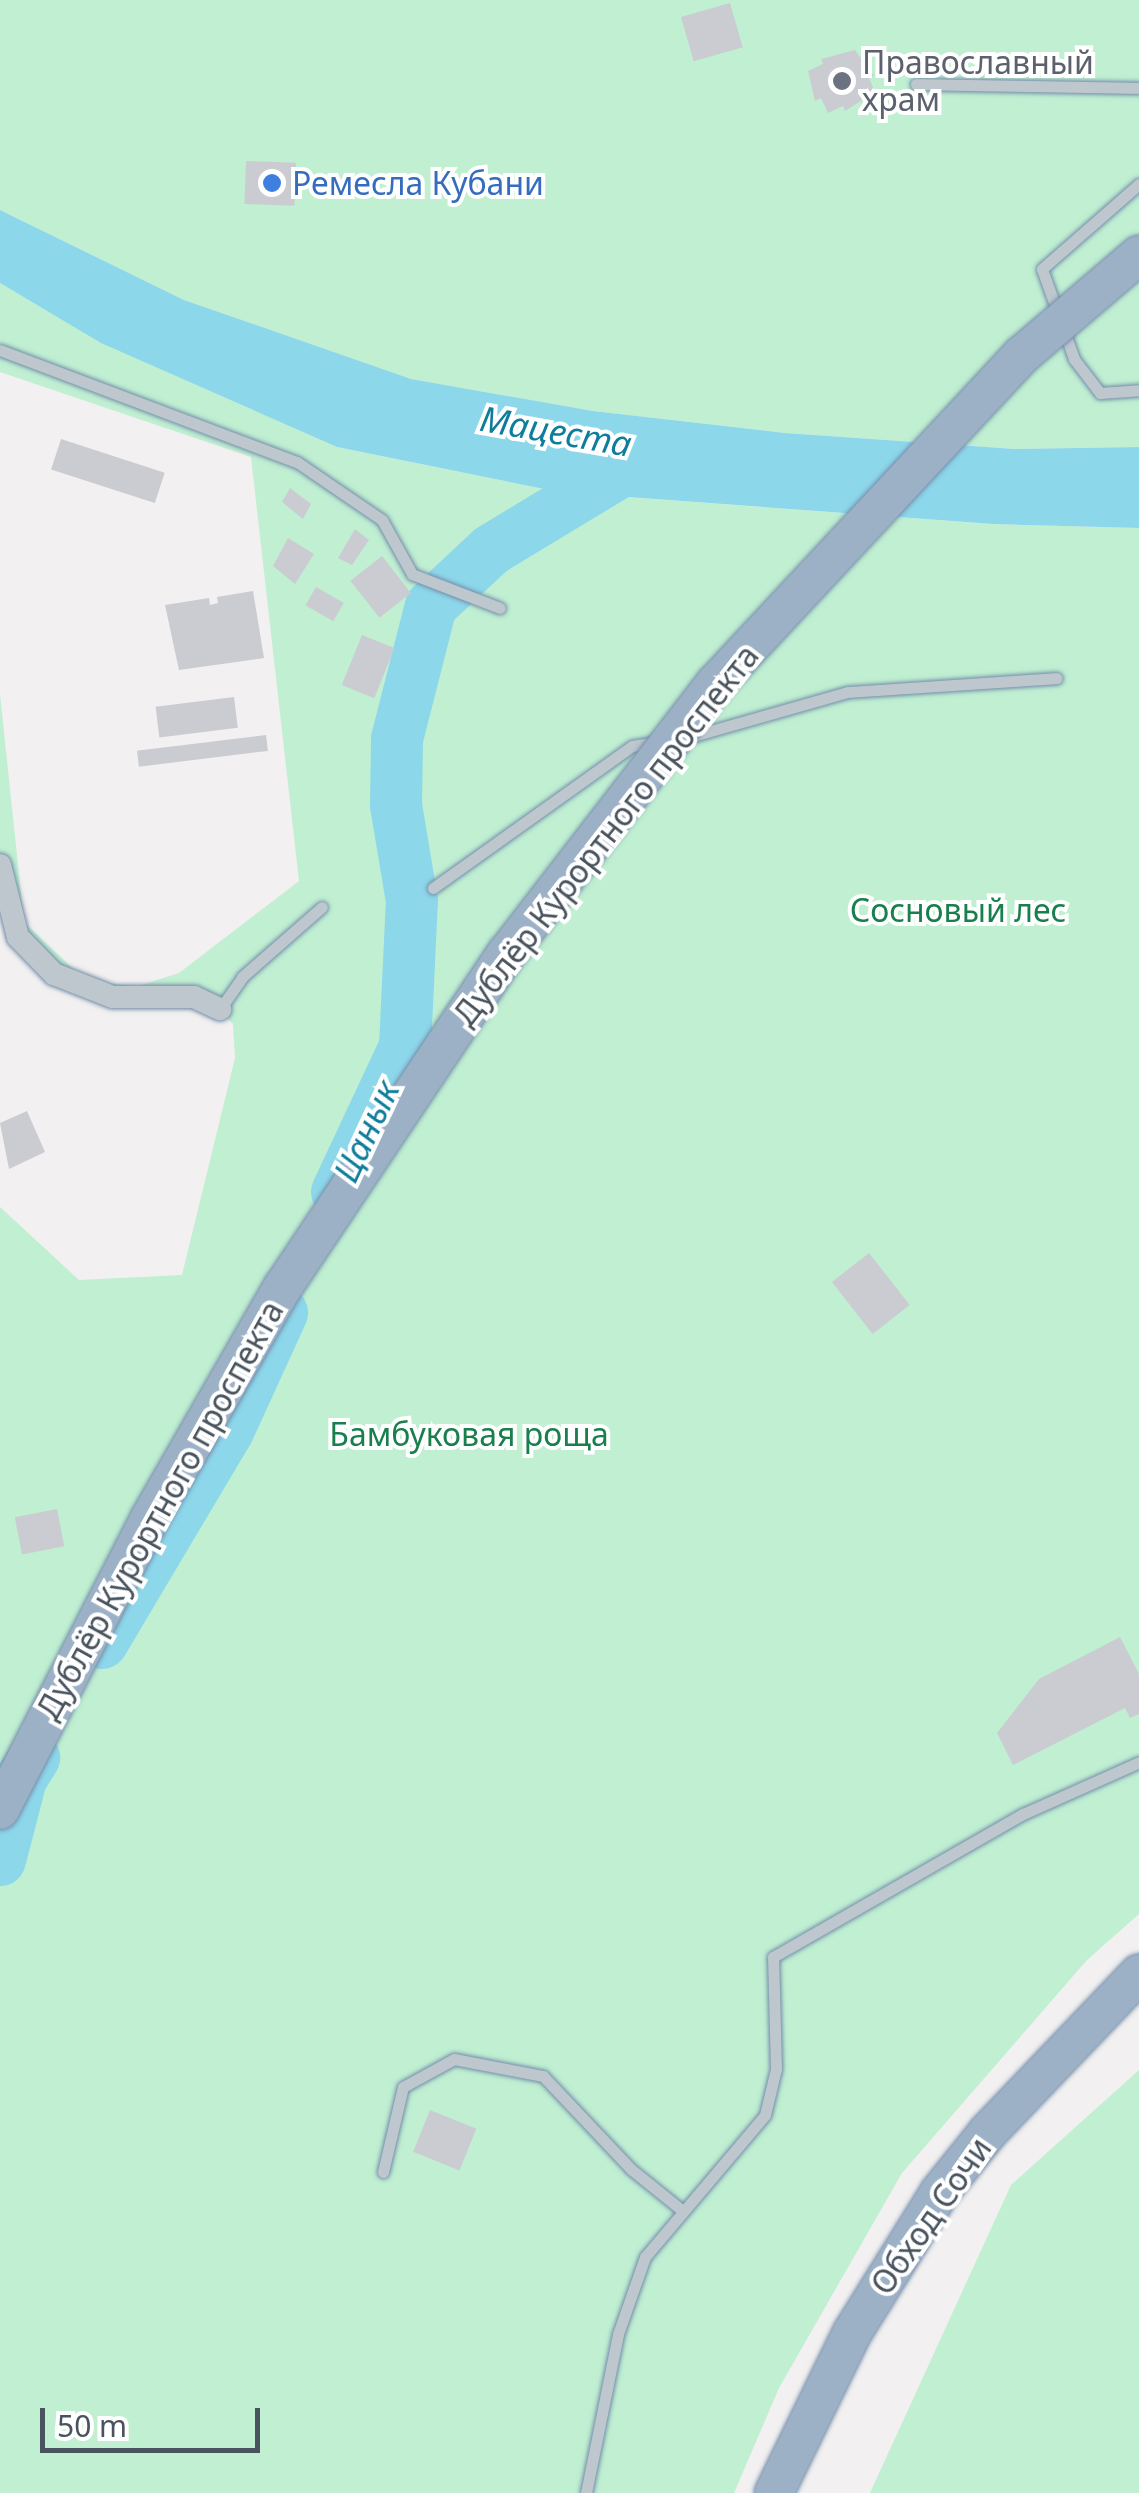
<!DOCTYPE html>
<meta charset="utf-8">
<style>
body{margin:0}
#map{position:relative;width:1139px;height:2493px;overflow:hidden;background:#f2f0f0;font-family:"Noto Sans",sans-serif}
div>[style]{position:absolute}
.green>*{inset:0;background:#c0efd2}
.water>*{inset:0;background:#8dd7eb}
.river>*{height:52px;margin:-26px;padding:0 26px;transform-origin:26px;border-radius:26px;background:#8dd7eb}
.building>*{inset:0;background:#caccd2;transform-origin:0 0}
.roads{filter:drop-shadow(0 0 2px #748daa) drop-shadow(0 0 2px #748daa)}
.service>*{height:11px;margin:-5.5px;padding:0 5.5px;transform-origin:5.5px;border-radius:5.5px;background:#bec7ce}
.minor>*{height:22px;margin:-11px;padding:0 11px;transform-origin:11px;border-radius:11px;background:#bec7ce}
.trunk>*{height:38px;margin:-19px;padding:0 19px;transform-origin:19px;border-radius:19px;background:#9cb0c6}
.bridges{filter:drop-shadow(0 0 2px #748daa) drop-shadow(0 0 2px #748daa)}
.trunk-bridge>*{height:38px;margin:-19px;padding:0 19px;transform-origin:19px;border-radius:19px;background:#9cb0c6}
.dots>*{width:28px;height:28px;translate:-50% -50%;box-sizing:border-box;border:5px solid #fff;border-radius:50%}
span{translate:-50% -50%;white-space:nowrap;text-align:center;line-height:1.15;-webkit-text-stroke:8px #fff;paint-order:stroke}
.worship-label{font-size:32px;color:#5b616d}
.left{translate:0 -50%;text-align:left}
.shop-label{font-size:32px;color:#366cbe}
.street-label{font-size:32px;color:#48535d}
.park-label{font-size:32px;color:#197f4c}
.water-label{font-size:35px;color:#0e7d9b;font-style:italic}
.scale{position:absolute;left:40px;top:2408px;width:220px;height:45px;box-sizing:border-box;border:5px solid #48535d;border-top:0;padding-left:12px;font-size:30px;line-height:35px;white-space:nowrap;color:#48535d;-webkit-text-stroke:8px #fff;paint-order:stroke}
</style>
<div id="map">
<div class="green">
<i style="clip-path:polygon(0 0,1139px 0,1139px 447px,1015px 449px,785px 433px,593px 411px,410px 379px,184px 300px,0 210px)"></i>
<i style="clip-path:polygon(0 283px,102px 343px,337px 447px,559px 492px,992px 524px,1139px 528px,1139px 1914px,1087px 1960px,902px 2173px,779px 2388px,734px 2493px,0 2493px,0 1207px,79px 1280px,182px 1275px,235px 1058px,233px 1024px,209px 1002px,113px 997px,82px 989px,54px 974px,18px 937px,0 865px,0 694px,24px 922px,86px 981px,138px 986px,179px 973px,299px 881px,251px 457px,0 372px)"></i>
<i style="clip-path:polygon(1139px 2070px,1139px 2493px,870px 2493px,1011px 2185px)"></i>
</div>
<div class="water">
<i style="clip-path:polygon(0 210px,184px 300px,411px 379px,593px 411px,785px 433px,1015px 449px,1139px 447px,1139px 528px,993px 524px,559px 492px,337px 447px,101px 343px,0 283px)"></i>
</div>
<div class="river">
<i style="left:337px;top:1192px;width:160px;rotate:-64.9deg"></i>
<i style="left:405px;top:1047px;width:146px;rotate:-87.3deg"></i>
<i style="left:412px;top:901px;width:97px;rotate:-99.5deg"></i>
<i style="left:396px;top:805px;width:66px;rotate:-89.1deg"></i>
<i style="left:397px;top:739px;width:137px;rotate:-75.7deg"></i>
<i style="left:431px;top:606px;width:82px;rotate:-43deg"></i>
<i style="left:491px;top:550px;width:184px;rotate:-31.2deg"></i>
<i style="left:102px;top:1643px;width:247px;rotate:-59.3deg"></i>
<i style="left:228px;top:1431px;width:130px;rotate:-65.4deg"></i>
<i style="left:0;top:1860px;width:84px;rotate:-75.5deg"></i>
<i style="left:21px;top:1779px;width:25px;rotate:-58deg"></i>
</div>
<div class="building">
<i style="left:730px;top:3px;width:46px;height:51px;rotate:74deg"></i>
<i style="clip-path:polygon(855px 50px,874px 76px,869px 78px,875px 92px,845px 111px,843px 106px,828px 113px,821px 98px,815px 101px,808px 71px,823px 64px,821px 59px)"></i>
<i style="left:246px;top:161px;width:50px;height:43px;rotate:2deg"></i>
<i style="left:61px;top:439px;width:109px;height:32px;rotate:18deg"></i>
<i style="clip-path:polygon(290px 488px,311px 504px,303px 519px,282px 502px)"></i>
<i style="clip-path:polygon(355px 529px,369px 540px,352px 565px,338px 558px)"></i>
<i style="clip-path:polygon(288px 538px,314px 554px,295px 584px,273px 566px)"></i>
<i style="left:382px;top:556px;width:47px;height:40px;rotate:52deg"></i>
<i style="left:316px;top:587px;width:32px;height:21px;rotate:30deg"></i>
<i style="clip-path:polygon(253px 591px,264px 658px,179px 670px,165px 605px,209px 598px,210px 605px,218px 603px,217px 597px)"></i>
<i style="left:362px;top:635px;width:35px;height:54px;rotate:22deg"></i>
<i style="left:234px;top:697px;width:31px;height:79px;rotate:83deg"></i>
<i style="left:266px;top:735px;width:16px;height:130px;rotate:83deg"></i>
<i style="clip-path:polygon(27px 1111px,45px 1152px,9px 1169px,0 1123px)"></i>
<i style="left:869px;top:1253px;width:66px;height:47px;rotate:52deg"></i>
<i style="left:57px;top:1509px;width:38px;height:43px;rotate:79deg"></i>
<i style="clip-path:polygon(1120px 1637px,1139px 1674px,1139px 1714px,1130px 1718px,1125px 1708px,1013px 1765px,997px 1733px,1039px 1679px)"></i>
<i style="left:430px;top:2110px;width:50px;height:45px;rotate:22deg"></i>
</div>
<div class="roads">
<div class="service">
<i style="left:916px;top:84px;width:223px;rotate:1deg"></i>
<i style="left:1139px;top:184px;width:129px;rotate:138.8deg"></i>
<i style="left:1042px;top:269px;width:96px;rotate:70.4deg"></i>
<i style="left:1074px;top:359px;width:43px;rotate:52.6deg"></i>
<i style="left:1100px;top:393px;width:39px;rotate:-4deg"></i>
<i style="left:0;top:350px;width:317px;rotate:20.7deg"></i>
<i style="left:297px;top:462px;width:103px;rotate:34.3deg"></i>
<i style="left:382px;top:520px;width:62px;rotate:60.9deg"></i>
<i style="left:412px;top:574px;width:94px;rotate:21.1deg"></i>
<i style="left:686px;top:738px;width:168px;rotate:-15.9deg"></i>
<i style="left:848px;top:692px;width:209px;rotate:-3.8deg"></i>
<i style="left:433px;top:888px;width:244px;rotate:-35.5deg"></i>
<i style="left:632px;top:746px;width:26px;rotate:-9deg"></i>
<i style="left:220px;top:1009px;width:39px;rotate:-55deg"></i>
<i style="left:242px;top:977px;width:106px;rotate:-41.2deg"></i>
<i style="left:383px;top:2172px;width:87px;rotate:-76.8deg"></i>
<i style="left:403px;top:2087px;width:58px;rotate:-28.8deg"></i>
<i style="left:454px;top:2059px;width:91px;rotate:10.8deg"></i>
<i style="left:543px;top:2076px;width:129px;rotate:46.6deg"></i>
<i style="left:632px;top:2170px;width:65px;rotate:38.8deg"></i>
<i style="left:586px;top:2493px;width:162px;rotate:-78.6deg"></i>
<i style="left:618px;top:2334px;width:82px;rotate:-70.7deg"></i>
<i style="left:645px;top:2257px;width:186px;rotate:-49.8deg"></i>
<i style="left:765px;top:2115px;width:47px;rotate:-76.6deg"></i>
<i style="left:776px;top:2069px;width:112px;rotate:-91.5deg"></i>
<i style="left:773px;top:1957px;width:288px;rotate:-29.8deg"></i>
<i style="left:1023px;top:1814px;width:127px;rotate:-24.1deg"></i>
</div>
<div class="minor">
<i style="left:0;top:865px;width:74px;rotate:76deg"></i>
<i style="left:18px;top:937px;width:52px;rotate:45.8deg"></i>
<i style="left:54px;top:974px;width:63px;rotate:21.3deg"></i>
<i style="left:113px;top:997px;width:81px"></i>
<i style="left:194px;top:997px;width:29px;rotate:25deg"></i>
</div>
<div class="trunk">
<i style="left:774px;top:2493px;width:178px;rotate:-64deg"></i>
<i style="left:852px;top:2333px;width:165px;rotate:-58.1deg"></i>
<i style="left:939px;top:2193px;width:78px;rotate:-51.2deg"></i>
<i style="left:988px;top:2132px;width:219px;rotate:-46.3deg"></i>
</div>
</div>
<div class="bridges">
<div class="trunk-bridge">
<i style="left:0;top:1810px;width:328px;rotate:-62.8deg"></i>
<i style="left:150px;top:1518px;width:267px;rotate:-60.1deg"></i>
<i style="left:283px;top:1287px;width:402px;rotate:-56.2deg"></i>
<i style="left:507px;top:953px;width:340px;rotate:-52.3deg"></i>
<i style="left:715px;top:684px;width:450px;rotate:-47deg"></i>
<i style="left:1022px;top:355px;width:154px;rotate:-40.5deg"></i>
</div>
</div>
<div class="dots">
<i style="left:842px;top:81px;background:#6b7280"></i>
<i style="left:272px;top:183px;background:#3f7fe0"></i>
</div>
<div class="worship-label">
<span class="left" style="left:862px;top:81px">Православный<br>храм</span>
</div>
<div class="shop-label">
<span class="left" style="left:292px;top:183px">Ремесла Кубани</span>
</div>
<div class="street-label">
<span style="left:606px;top:835px;rotate:-52deg">Дублёр Курортного проспекта</span>
<span style="left:160px;top:1510px;rotate:-61deg">Дублёр Курортного проспекта</span>
<span style="left:931px;top:2216px;rotate:-55deg">Обход Сочи</span>
</div>
<div class="park-label">
<span style="left:958px;top:910px">Сосновый лес</span>
<span style="left:469px;top:1434px">Бамбуковая роща</span>
</div>
<div class="water-label">
<span style="left:556px;top:431px;rotate:10deg">Мацеста</span>
<span style="left:366px;top:1131px;rotate:-65deg">Цанык</span>
</div>
<div class="scale">50 m</div>
</div>
